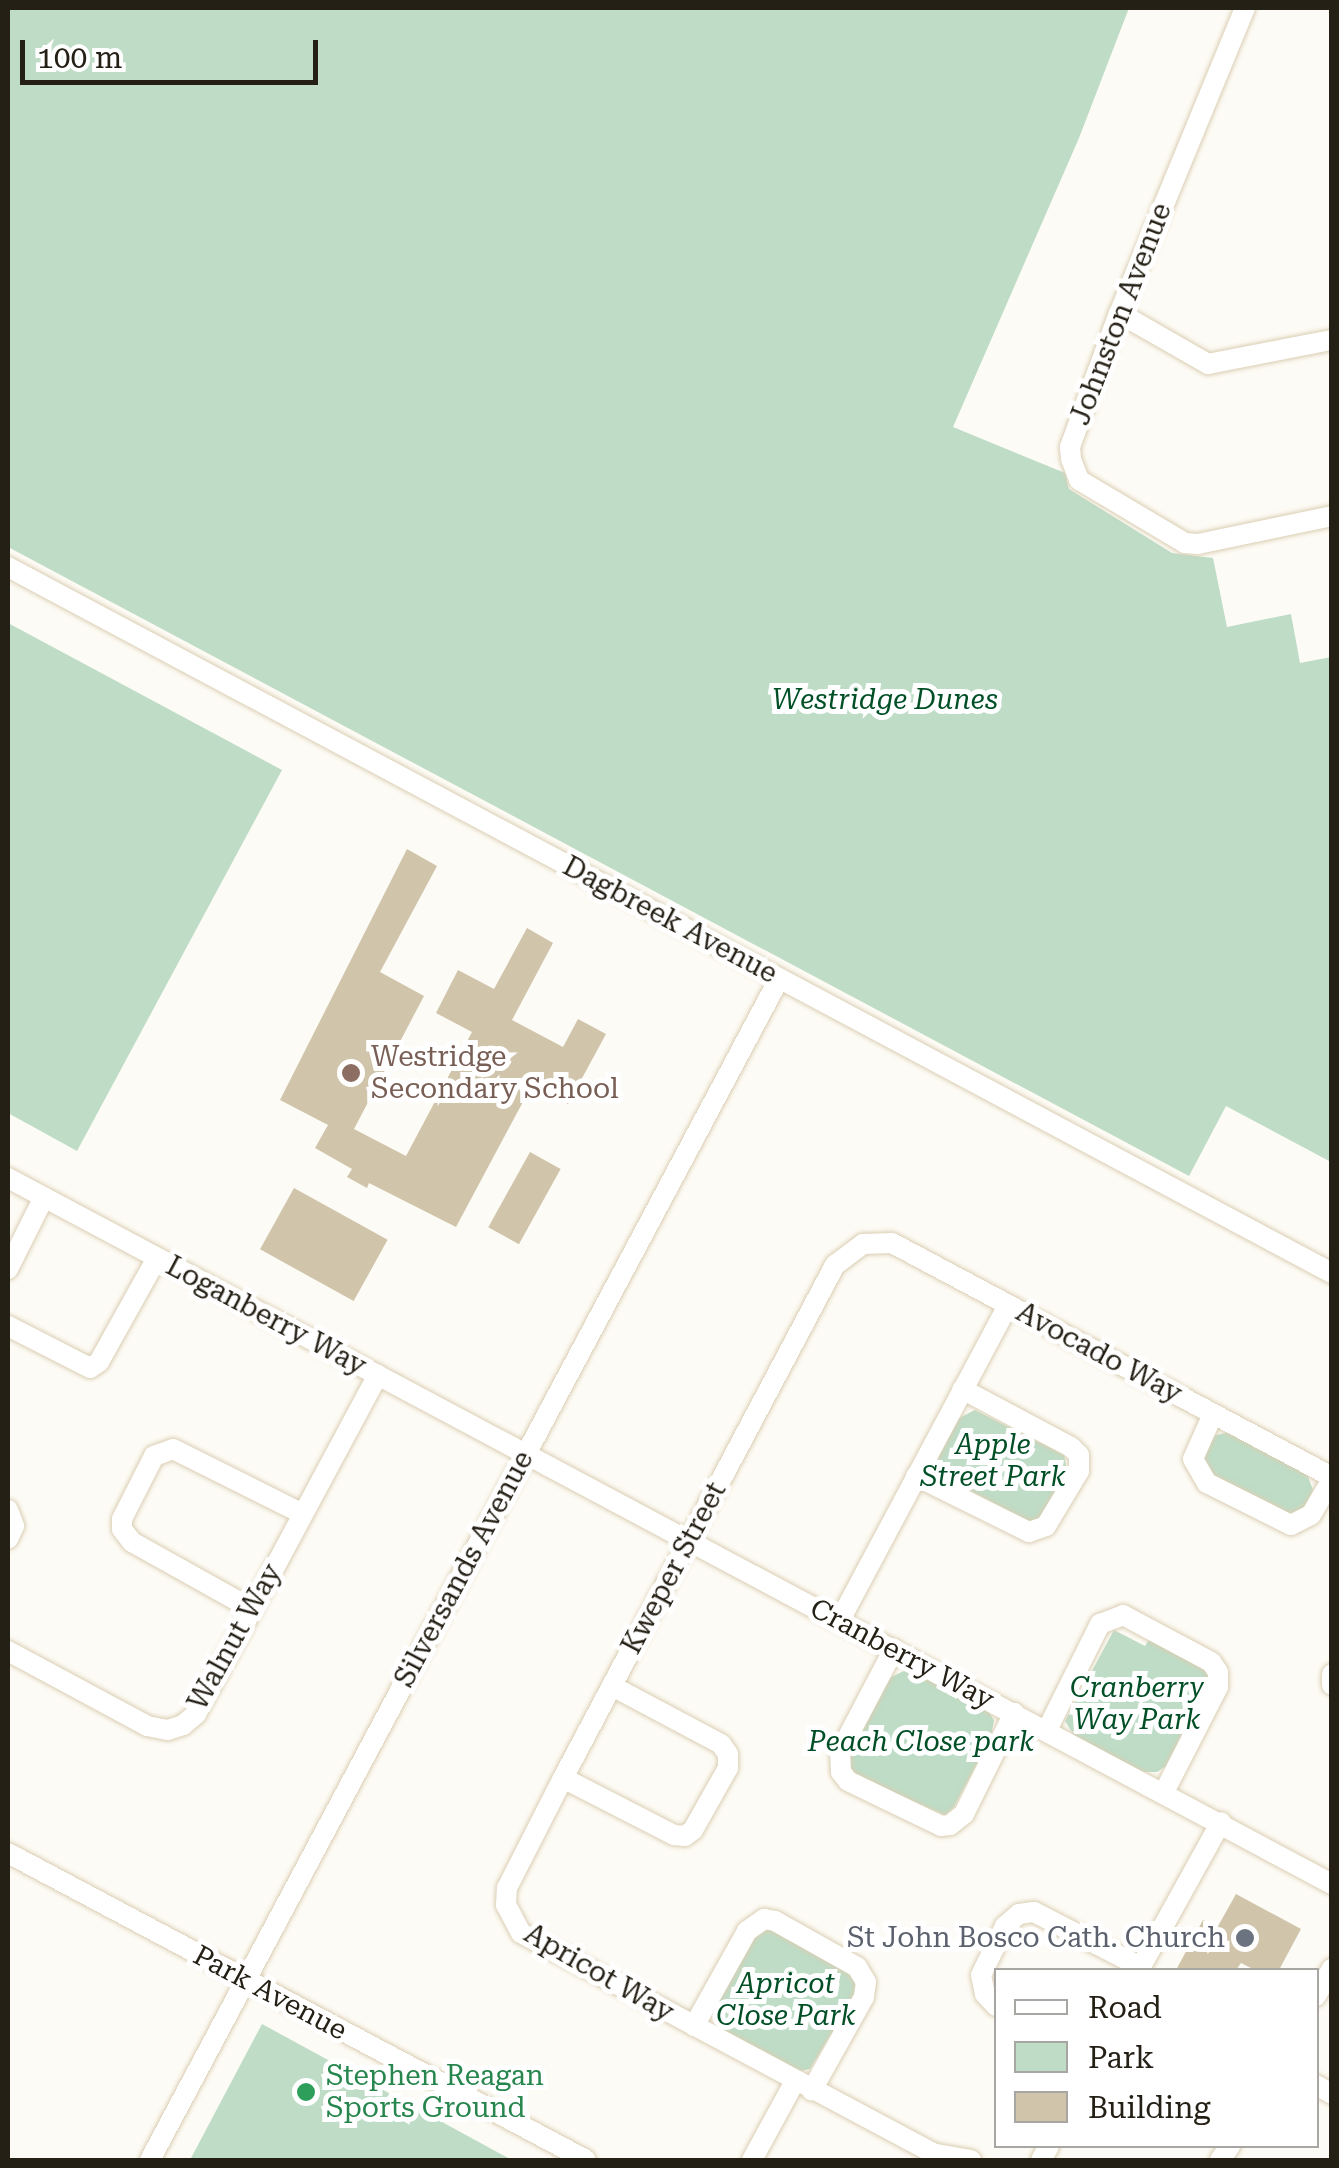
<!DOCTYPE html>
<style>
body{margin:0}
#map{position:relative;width:1339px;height:2168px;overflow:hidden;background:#fdfbf5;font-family:"Roboto Serif",serif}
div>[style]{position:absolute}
.green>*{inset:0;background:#bedcc6}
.building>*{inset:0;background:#d0c4aa;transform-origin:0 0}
.roads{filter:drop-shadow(0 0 2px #daceb3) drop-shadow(0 0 2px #daceb3)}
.minor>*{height:20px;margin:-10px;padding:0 10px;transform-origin:10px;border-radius:10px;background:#fff}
.dots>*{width:28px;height:28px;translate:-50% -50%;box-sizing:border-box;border:5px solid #fff;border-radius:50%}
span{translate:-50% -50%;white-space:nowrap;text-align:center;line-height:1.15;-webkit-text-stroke:10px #fff;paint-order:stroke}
.street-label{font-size:28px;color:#252016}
.park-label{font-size:28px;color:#004f26;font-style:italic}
.education-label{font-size:28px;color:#785e54}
.left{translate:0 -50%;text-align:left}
.worship-label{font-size:28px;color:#5b616d}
.right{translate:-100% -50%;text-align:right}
.leisure-label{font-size:28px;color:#27864d}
.frame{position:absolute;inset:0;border:10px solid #252016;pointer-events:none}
.legend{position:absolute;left:994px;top:1968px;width:325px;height:180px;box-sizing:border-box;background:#fff;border:2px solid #a8a6a2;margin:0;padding:12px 18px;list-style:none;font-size:30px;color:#252016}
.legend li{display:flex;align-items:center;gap:20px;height:50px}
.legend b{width:50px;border:2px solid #a8a6a2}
.scale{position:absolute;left:20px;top:40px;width:298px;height:45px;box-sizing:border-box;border:5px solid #252016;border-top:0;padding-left:12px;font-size:30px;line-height:35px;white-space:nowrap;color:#252016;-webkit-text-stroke:8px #fff;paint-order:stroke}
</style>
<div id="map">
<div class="green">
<i style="clip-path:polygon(8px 8px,1129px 8px,1079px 138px,953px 427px,1065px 473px,1069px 489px,1172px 553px,1213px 558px,1227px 627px,1291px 614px,1300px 663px,1331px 657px,1331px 1162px,1226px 1106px,1189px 1176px,8px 547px)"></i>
<i style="clip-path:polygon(8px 623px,282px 770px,77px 1151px,8px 1113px)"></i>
<i style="clip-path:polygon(975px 1410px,1064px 1455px,1068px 1474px,1042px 1518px,1030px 1522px,941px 1475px,938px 1455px,957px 1419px)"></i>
<i style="clip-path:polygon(1229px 1432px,1307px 1474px,1313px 1490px,1305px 1508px,1293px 1516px,1209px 1475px,1201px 1459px,1213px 1436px)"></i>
<i style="clip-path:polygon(1114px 1630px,1145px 1646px,1150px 1638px,1204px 1668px,1209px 1678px,1166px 1766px,1157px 1772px,1144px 1772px,1075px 1737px,1065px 1721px)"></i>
<i style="clip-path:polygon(908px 1669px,988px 1711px,994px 1720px,991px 1737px,954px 1807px,945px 1815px,857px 1777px,849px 1765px,849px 1752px,889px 1678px)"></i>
<i style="clip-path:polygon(767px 1927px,848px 1968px,856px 1981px,855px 1994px,810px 2069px,800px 2071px,717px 2027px,713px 2020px,713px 2009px,751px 1936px)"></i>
<i style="clip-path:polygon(262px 2024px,512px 2160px,190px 2160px)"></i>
</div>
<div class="building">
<i style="clip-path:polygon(407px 849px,437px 866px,380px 972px,424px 996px,354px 1129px,406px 1156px,472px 1032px,436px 1013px,458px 970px,494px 989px,527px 928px,553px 943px,512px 1020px,563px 1047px,578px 1019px,606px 1034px,568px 1104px,532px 1085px,456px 1227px,369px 1183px,367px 1188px,347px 1177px,352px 1169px,315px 1148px,328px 1125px,280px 1100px)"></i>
<i style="left:530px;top:1152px;width:35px;height:86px;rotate:29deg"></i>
<i style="left:294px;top:1188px;width:107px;height:70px;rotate:29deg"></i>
<i style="clip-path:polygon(1236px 1894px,1301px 1929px,1279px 1970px,1255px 1970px,1241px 1963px,1236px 1970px,1176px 1970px,1203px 1920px,1217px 1928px)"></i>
</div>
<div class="roads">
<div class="minor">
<i style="left:1245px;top:8px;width:330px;rotate:112.4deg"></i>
<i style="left:1119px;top:313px;width:143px;rotate:110.1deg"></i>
<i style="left:1070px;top:447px;width:12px;rotate:85deg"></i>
<i style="left:1071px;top:459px;width:22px;rotate:69deg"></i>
<i style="left:1079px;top:480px;width:123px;rotate:30.7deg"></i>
<i style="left:1185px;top:543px;width:13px;rotate:4deg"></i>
<i style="left:1198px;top:544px;width:137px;rotate:-11.8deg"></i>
<i style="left:1119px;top:313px;width:103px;rotate:29.8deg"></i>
<i style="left:1208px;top:364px;width:126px;rotate:-11deg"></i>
<i style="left:8px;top:567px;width:1500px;rotate:28.07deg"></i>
<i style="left:8px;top:1178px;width:1500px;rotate:28.07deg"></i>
<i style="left:8px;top:1269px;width:80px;rotate:-63.4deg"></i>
<i style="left:8px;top:1326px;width:92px;rotate:27.1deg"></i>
<i style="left:90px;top:1368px;width:11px;rotate:-34deg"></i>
<i style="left:99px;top:1362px;width:119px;rotate:-60.9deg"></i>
<i style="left:1213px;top:1414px;width:49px;rotate:114deg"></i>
<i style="left:1193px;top:1459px;width:28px;rotate:60deg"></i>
<i style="left:1207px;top:1483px;width:94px;rotate:26.6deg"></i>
<i style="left:1291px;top:1525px;width:22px;rotate:-27deg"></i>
<i style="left:1311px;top:1515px;width:42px;rotate:-59.7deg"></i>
<i style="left:916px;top:1476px;width:126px;rotate:26.4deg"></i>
<i style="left:1029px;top:1532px;width:18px;rotate:-19deg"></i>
<i style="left:1046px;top:1526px;width:64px;rotate:-59deg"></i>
<i style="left:1079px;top:1471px;width:16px;rotate:-90deg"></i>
<i style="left:1079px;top:1455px;width:11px;rotate:-135deg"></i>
<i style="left:1071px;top:1447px;width:123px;rotate:-152deg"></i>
<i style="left:8px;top:1510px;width:17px;rotate:69deg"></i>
<i style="left:14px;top:1526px;width:14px;rotate:115deg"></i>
<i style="left:252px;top:1609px;width:137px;rotate:-150.8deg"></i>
<i style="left:132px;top:1542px;width:16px;rotate:-128deg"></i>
<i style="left:122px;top:1529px;width:10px;rotate:-90deg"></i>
<i style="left:122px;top:1519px;width:71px;rotate:-63.1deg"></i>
<i style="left:154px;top:1456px;width:20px;rotate:-20deg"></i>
<i style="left:173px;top:1449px;width:145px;rotate:26.6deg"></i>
<i style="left:840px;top:1620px;width:357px;rotate:-61.9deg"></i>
<i style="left:894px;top:1649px;width:116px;rotate:117.7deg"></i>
<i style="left:840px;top:1752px;width:20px;rotate:87deg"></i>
<i style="left:841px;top:1772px;width:11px;rotate:52deg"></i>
<i style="left:848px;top:1781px;width:103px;rotate:25.8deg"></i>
<i style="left:941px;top:1826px;width:9px;rotate:-6deg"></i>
<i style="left:950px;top:1825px;width:18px;rotate:-38deg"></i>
<i style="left:964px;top:1814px;width:113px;rotate:-63.7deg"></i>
<i style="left:8px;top:1651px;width:158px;rotate:28.3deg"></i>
<i style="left:147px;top:1726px;width:21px;rotate:11deg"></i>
<i style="left:168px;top:1730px;width:16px;rotate:-18deg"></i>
<i style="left:183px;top:1725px;width:17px;rotate:-40deg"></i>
<i style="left:196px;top:1714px;width:385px;rotate:-61.8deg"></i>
<i style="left:1332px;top:1674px;width:11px;rotate:90deg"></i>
<i style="left:1047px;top:1730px;width:119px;rotate:-63.4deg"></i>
<i style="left:1100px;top:1624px;width:25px;rotate:-21deg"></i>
<i style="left:1123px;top:1615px;width:100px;rotate:28.1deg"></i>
<i style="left:1211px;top:1662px;width:12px;rotate:55deg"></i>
<i style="left:1218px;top:1672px;width:15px;rotate:90deg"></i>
<i style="left:1218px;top:1687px;width:118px;rotate:117.2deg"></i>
<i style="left:563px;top:1778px;width:125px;rotate:27.2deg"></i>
<i style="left:674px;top:1835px;width:11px;rotate:5deg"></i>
<i style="left:685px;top:1836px;width:10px;rotate:-37deg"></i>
<i style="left:693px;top:1830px;width:71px;rotate:-60.6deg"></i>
<i style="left:728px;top:1768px;width:14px;rotate:-90deg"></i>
<i style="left:728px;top:1754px;width:12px;rotate:-125deg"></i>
<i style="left:721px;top:1744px;width:123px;rotate:-152deg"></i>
<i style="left:8px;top:1853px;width:654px;rotate:27.97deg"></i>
<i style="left:1139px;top:1970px;width:169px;rotate:-61deg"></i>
<i style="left:1316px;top:1996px;width:32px;rotate:-60deg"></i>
<i style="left:996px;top:2006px;width:16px;rotate:-133deg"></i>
<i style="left:985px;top:1994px;width:19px;rotate:-102deg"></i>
<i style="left:981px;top:1975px;width:55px;rotate:-63.9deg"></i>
<i style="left:1005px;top:1926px;width:18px;rotate:-41deg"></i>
<i style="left:1019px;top:1914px;width:15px;rotate:-8deg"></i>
<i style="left:1034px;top:1912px;width:120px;rotate:27.2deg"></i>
<i style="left:694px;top:2026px;width:109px;rotate:-60.8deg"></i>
<i style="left:747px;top:1931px;width:21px;rotate:-35deg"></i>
<i style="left:764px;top:1919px;width:11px;rotate:10deg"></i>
<i style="left:775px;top:1921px;width:94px;rotate:29.3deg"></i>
<i style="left:857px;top:1967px;width:17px;rotate:59deg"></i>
<i style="left:866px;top:1982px;width:15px;rotate:98deg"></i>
<i style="left:864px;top:1997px;width:107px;rotate:119.2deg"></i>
<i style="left:1316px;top:2085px;width:18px;rotate:29deg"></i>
<i style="left:150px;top:2160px;width:1338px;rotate:-61.96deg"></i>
<i style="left:752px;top:2160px;width:90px;rotate:-61.4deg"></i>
<i style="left:971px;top:2160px;width:39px;rotate:-170deg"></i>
<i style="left:933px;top:2153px;width:467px;rotate:-151.9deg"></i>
<i style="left:521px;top:1933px;width:32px;rotate:-118deg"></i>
<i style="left:506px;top:1905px;width:17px;rotate:-87deg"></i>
<i style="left:507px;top:1888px;width:123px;rotate:-63deg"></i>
<i style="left:563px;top:1778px;width:581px;rotate:-62.07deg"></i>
<i style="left:835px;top:1265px;width:35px;rotate:-37deg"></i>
<i style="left:863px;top:1244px;width:29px;rotate:-2deg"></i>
<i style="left:892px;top:1243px;width:498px;rotate:28deg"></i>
<i style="left:1041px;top:2160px;width:16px;rotate:-60deg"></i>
<i style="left:1220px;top:2160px;width:17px;rotate:-54deg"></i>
</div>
</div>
<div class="dots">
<i style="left:351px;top:1073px;background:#8d6e63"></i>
<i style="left:1245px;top:1938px;background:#6b7280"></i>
<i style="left:306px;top:2092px;background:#2e9e5b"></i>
</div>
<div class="street-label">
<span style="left:1121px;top:314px;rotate:-69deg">Johnston Avenue</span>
<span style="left:670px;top:920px;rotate:28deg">Dagbreek Avenue</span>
<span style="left:266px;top:1316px;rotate:28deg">Loganberry Way</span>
<span style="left:1099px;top:1353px;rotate:28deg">Avocado Way</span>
<span style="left:674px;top:1568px;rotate:-62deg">Kweper Street</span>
<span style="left:464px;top:1569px;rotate:-62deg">Silversands Avenue</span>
<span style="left:235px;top:1637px;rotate:-61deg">Walnut Way</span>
<span style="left:902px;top:1654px;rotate:28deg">Cranberry Way</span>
<span style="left:599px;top:1973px;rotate:30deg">Apricot Way</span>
<span style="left:270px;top:1993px;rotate:28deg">Park Avenue</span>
</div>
<div class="park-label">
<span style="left:885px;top:700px">Westridge Dunes</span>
<span style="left:993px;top:1461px">Apple<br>Street Park</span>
<span style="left:1137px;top:1704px">Cranberry<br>Way Park</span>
<span style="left:921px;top:1742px">Peach Close park</span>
<span style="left:786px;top:2000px">Apricot<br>Close Park</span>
</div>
<div class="education-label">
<span class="left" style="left:371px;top:1073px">Westridge<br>Secondary School</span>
</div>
<div class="worship-label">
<span class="right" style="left:1225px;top:1938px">St John Bosco Cath. Church</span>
</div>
<div class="leisure-label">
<span class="left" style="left:326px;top:2092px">Stephen Reagan<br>Sports Ground</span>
</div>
<div class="frame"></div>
<ul class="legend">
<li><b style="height:12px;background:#fff"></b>Road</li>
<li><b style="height:28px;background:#bedcc6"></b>Park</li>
<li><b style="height:28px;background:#d0c4aa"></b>Building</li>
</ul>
<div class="scale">100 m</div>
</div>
